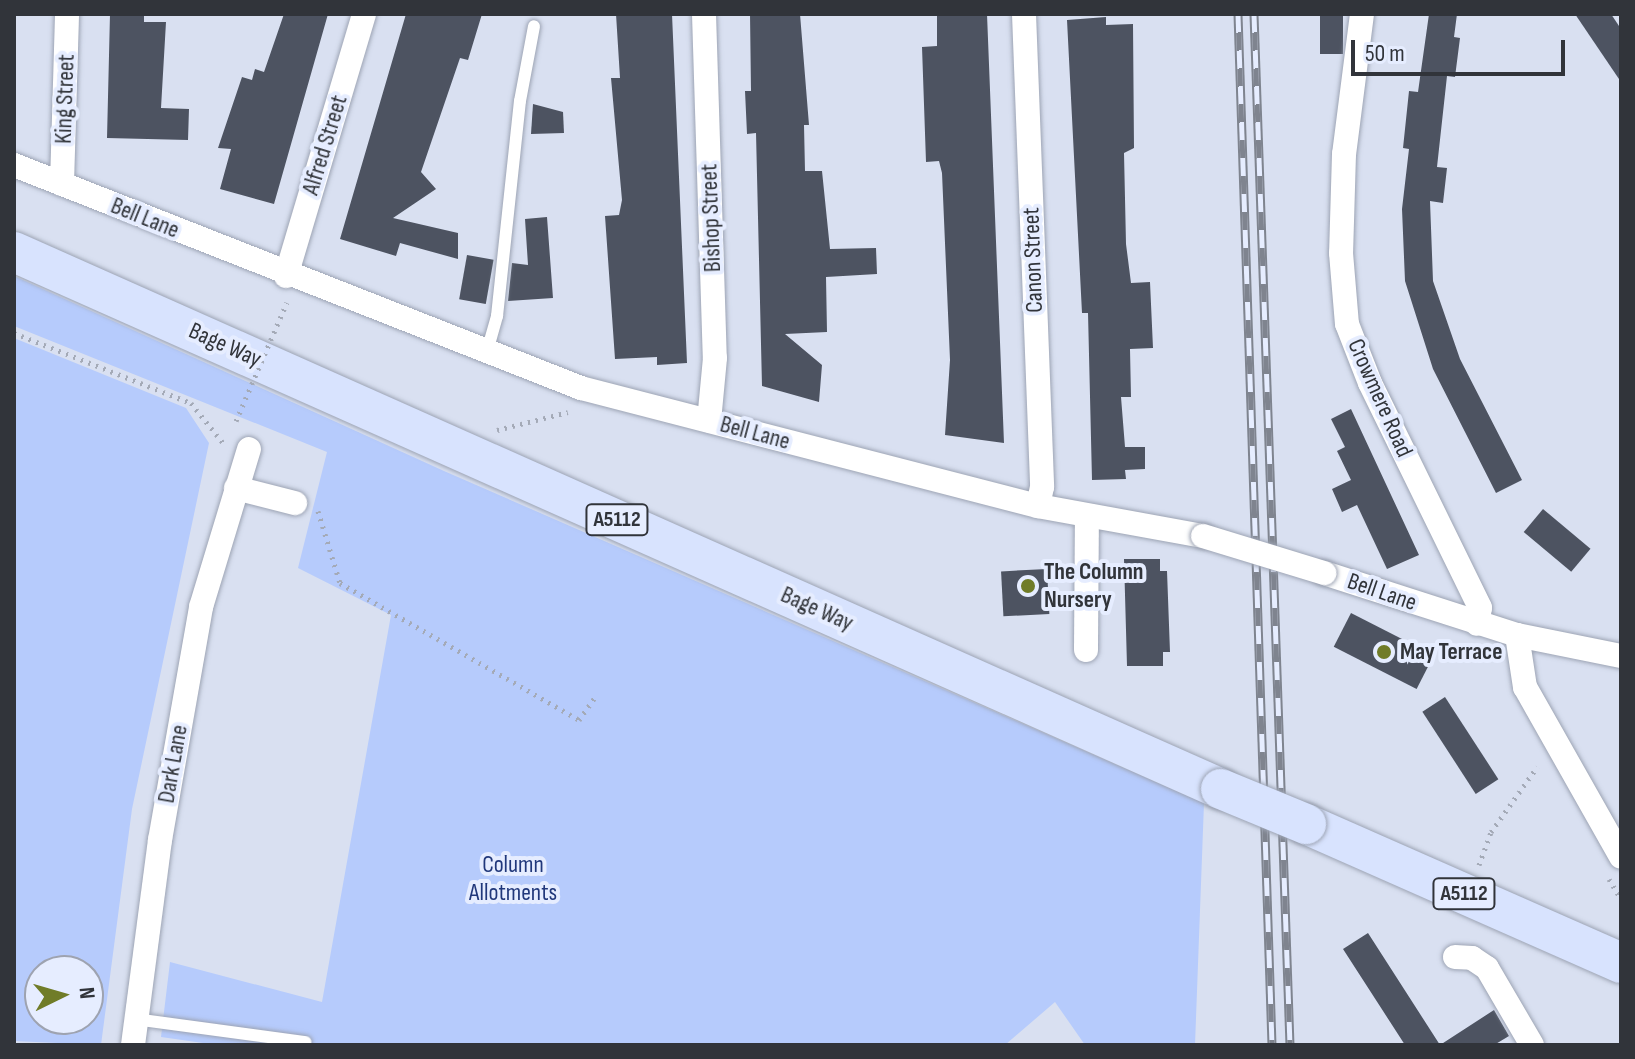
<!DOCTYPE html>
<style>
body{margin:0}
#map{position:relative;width:1635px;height:1059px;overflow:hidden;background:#d9e0f1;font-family:"Sofia Sans Condensed",sans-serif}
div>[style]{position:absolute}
.green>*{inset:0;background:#b6cbfc}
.building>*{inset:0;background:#4d5361;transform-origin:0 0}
.path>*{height:5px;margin-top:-2.5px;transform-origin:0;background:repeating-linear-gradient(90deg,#a4aab7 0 2px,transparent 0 8px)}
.roads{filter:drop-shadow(0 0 2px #9da4b4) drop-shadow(0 0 2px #9da4b4)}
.lane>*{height:12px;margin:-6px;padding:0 6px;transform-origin:6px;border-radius:6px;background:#fff}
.street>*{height:24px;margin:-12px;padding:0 12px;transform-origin:12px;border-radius:12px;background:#fff}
.primary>*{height:40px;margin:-20px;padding:0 20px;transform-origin:20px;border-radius:20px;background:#d8e3fe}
.rail>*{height:9px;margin-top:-4.5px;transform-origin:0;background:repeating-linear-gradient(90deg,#e6edff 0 18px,#7f848f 0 36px);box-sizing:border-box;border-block:2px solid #7f848f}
.path-bridge>*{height:5px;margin-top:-2.5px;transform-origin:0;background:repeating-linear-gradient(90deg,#a4aab7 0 2px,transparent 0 8px)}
.bridges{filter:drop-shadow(0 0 2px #9da4b4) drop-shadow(0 0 2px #9da4b4)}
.street-bridge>*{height:24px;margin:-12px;padding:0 12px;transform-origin:12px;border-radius:12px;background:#fff}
.primary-bridge>*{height:40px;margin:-20px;padding:0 20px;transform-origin:20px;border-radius:20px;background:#d8e3fe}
.dots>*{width:22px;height:22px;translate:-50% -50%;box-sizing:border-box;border:4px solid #e6edff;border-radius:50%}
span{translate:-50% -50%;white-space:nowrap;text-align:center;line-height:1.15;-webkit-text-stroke:8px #e6edff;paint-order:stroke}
.shield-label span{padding:2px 6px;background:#e6edff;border:2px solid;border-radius:6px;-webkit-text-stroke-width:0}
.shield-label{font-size:22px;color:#31343a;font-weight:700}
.street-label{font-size:24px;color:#31343a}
.poi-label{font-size:24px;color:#31343a;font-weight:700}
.left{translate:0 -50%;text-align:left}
.park-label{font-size:24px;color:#21387b}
.frame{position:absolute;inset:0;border:16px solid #31343a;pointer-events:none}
.north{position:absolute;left:24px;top:955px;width:80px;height:80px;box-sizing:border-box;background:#e6edff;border:2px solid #9ea3b0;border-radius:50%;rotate:85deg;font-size:22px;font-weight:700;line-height:32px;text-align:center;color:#31343a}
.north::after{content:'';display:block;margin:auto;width:28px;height:36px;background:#707c28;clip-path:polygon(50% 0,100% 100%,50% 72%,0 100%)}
.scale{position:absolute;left:1351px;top:40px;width:214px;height:36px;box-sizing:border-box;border:4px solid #31343a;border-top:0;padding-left:10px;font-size:24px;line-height:28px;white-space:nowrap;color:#31343a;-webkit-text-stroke:6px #e6edff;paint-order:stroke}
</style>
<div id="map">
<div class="green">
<i style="clip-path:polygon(14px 276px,444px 471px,1204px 803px,1195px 1045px,1085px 1045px,1055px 1002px,1005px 1045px,217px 1045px,161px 1037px,170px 962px,322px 1002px,391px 615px,298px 568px,327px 452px,14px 326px)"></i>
<i style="clip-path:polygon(evenodd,14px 338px,186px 408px,209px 443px,132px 809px,101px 1045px,14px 1041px,14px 338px,88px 971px,88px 1019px,40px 1019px,40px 971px,88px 971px)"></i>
</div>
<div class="building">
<i style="clip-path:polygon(110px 14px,144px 14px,144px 22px,166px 22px,161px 108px,189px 109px,188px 140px,107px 138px)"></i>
<i style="clip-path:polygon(284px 14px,328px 14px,274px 204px,220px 189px,231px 149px,218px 148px,242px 77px,252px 80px,255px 69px,264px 72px)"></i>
<i style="clip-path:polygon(406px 14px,482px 14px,468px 60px,460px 58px,421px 172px,436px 189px,393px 218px,458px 233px,458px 259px,400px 243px,396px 256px,340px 239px)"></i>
<i style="clip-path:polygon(616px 14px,672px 14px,687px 363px,657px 365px,657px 357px,615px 359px,605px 216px,619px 215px,622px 200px,611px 78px,620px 78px)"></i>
<i style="clip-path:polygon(750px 14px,800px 14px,809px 125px,804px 125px,805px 171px,822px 171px,830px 249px,876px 248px,877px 274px,826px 277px,827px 332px,785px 334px,822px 365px,819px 402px,762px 386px,756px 133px,747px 134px,745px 91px,751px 91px)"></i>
<i style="clip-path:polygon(937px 14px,987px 14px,1004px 443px,945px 435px,950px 360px,942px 173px,939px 161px,926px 162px,922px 47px,937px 46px)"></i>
<i style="left:1320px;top:14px;width:23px;height:40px"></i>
<i style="clip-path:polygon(1429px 14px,1457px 14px,1454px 37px,1460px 38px,1455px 77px,1447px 76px,1437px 167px,1447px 168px,1443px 203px,1430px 201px,1433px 281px,1460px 359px,1522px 480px,1496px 493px,1433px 369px,1405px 281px,1402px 209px,1409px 149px,1403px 148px,1409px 91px,1418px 92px)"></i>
<i style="clip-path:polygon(1575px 14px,1611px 14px,1621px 29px,1621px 82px)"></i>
<i style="clip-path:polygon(1106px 17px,1106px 25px,1133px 24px,1134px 148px,1124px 153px,1126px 244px,1131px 283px,1150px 282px,1153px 348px,1130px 349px,1131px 397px,1121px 397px,1125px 447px,1145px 447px,1145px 469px,1125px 470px,1126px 479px,1092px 480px,1088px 313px,1082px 313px,1067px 20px)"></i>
<i style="clip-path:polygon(533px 104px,563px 112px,564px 133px,531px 134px)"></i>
<i style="clip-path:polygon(547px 217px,553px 298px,508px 301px,512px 263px,528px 265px,525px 219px)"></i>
<i style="left:467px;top:255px;width:27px;height:45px;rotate:10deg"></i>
<i style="clip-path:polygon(1351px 409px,1419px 555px,1387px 569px,1357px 505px,1342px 512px,1332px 489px,1351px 480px,1337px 451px,1345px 447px,1331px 419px)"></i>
<i style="left:1543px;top:509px;width:62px;height:30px;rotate:40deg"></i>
<i style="clip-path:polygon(1124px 559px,1160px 559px,1160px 571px,1167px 571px,1170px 652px,1163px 652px,1163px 666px,1127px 666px)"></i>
<i style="left:1047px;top:569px;width:45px;height:46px;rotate:87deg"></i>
<i style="left:1351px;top:613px;width:93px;height:38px;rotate:27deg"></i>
<i style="left:1445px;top:697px;width:98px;height:27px;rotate:57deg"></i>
<i style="clip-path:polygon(1368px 933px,1440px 1045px,1494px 1010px,1509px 1036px,1494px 1045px,1405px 1045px,1343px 949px)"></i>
</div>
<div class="path">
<i style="left:14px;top:333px;width:190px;rotate:21.6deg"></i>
<i style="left:191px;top:403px;width:53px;rotate:51.2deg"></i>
<i style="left:497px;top:430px;width:73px;rotate:-14.2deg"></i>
<i style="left:318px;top:511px;width:75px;rotate:73deg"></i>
<i style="left:340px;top:583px;width:275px;rotate:29.8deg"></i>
<i style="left:579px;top:720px;width:29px;rotate:-55deg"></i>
<i style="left:1479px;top:865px;width:35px;rotate:-70deg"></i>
<i style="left:1491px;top:832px;width:80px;rotate:-54.7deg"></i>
<i style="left:1609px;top:879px;width:23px;rotate:59deg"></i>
</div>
<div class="roads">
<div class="lane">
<i style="left:486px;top:355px;width:41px;rotate:-74.2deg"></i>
<i style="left:497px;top:316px;width:216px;rotate:-83.9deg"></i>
<i style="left:520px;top:101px;width:76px;rotate:-79.4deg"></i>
<i style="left:135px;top:1019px;width:172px;rotate:7.7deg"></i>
</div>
<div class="street">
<i style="left:704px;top:14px;width:344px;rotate:88.2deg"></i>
<i style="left:715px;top:358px;width:63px;rotate:95.4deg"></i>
<i style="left:1024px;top:14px;width:473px;rotate:87.8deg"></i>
<i style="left:1042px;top:487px;width:19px;rotate:102deg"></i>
<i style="left:1362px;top:14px;width:141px;rotate:97.3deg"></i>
<i style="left:1344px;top:154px;width:99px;rotate:91.7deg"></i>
<i style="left:1341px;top:253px;width:71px;rotate:85.2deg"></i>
<i style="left:1347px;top:324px;width:63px;rotate:68.7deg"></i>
<i style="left:1370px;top:383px;width:250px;rotate:63.9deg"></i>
<i style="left:1480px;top:608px;width:16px;rotate:101deg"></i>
<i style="left:14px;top:165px;width:609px;rotate:21.47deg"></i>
<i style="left:581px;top:388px;width:472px;rotate:14.5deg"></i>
<i style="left:1038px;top:506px;width:168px;rotate:10.3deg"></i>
<i style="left:62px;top:184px;width:170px;rotate:-88.3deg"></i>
<i style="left:286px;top:276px;width:273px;rotate:-73.4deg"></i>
<i style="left:236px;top:488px;width:61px;rotate:14.3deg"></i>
<i style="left:1324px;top:573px;width:203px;rotate:17.8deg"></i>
<i style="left:1517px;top:635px;width:106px;rotate:11.4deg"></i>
<i style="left:1517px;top:635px;width:53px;rotate:81.3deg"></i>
<i style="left:1525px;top:687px;width:195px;rotate:60.5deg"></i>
<i style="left:1086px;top:650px;width:133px;rotate:-89.6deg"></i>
<i style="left:1455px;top:957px;width:17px;rotate:3deg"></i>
<i style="left:1472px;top:958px;width:18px;rotate:34deg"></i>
<i style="left:1487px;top:968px;width:89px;rotate:59.7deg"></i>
<i style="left:133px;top:1045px;width:207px;rotate:-82.5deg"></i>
<i style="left:160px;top:840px;width:237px;rotate:-80deg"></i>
<i style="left:201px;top:607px;width:165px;rotate:-73.1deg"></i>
</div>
<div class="primary">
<i style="left:14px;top:252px;width:1321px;rotate:23.98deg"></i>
<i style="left:1306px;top:824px;width:344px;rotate:23.8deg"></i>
</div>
</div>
<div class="rail">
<i style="left:1238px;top:14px;width:1032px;rotate:88.11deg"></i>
<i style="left:1254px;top:14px;width:1032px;rotate:88deg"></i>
</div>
<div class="path-bridge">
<i style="left:236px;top:421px;width:129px;rotate:-66.8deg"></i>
</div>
<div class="bridges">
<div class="street-bridge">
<i style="left:1203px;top:536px;width:127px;rotate:17deg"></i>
</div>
<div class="primary-bridge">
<i style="left:1221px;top:789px;width:92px;rotate:22.4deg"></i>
</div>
</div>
<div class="dots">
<i style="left:1028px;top:586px;background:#707c28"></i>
<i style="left:1384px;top:652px;background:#707c28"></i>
</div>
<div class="shield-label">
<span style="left:617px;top:520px">A5112</span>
<span style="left:1464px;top:894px">A5112</span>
</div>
<div class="street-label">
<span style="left:65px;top:99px;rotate:-88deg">King Street</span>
<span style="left:325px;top:145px;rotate:-73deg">Alfred Street</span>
<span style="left:145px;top:218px;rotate:22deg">Bell Lane</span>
<span style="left:711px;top:218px;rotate:-92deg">Bishop Street</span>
<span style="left:1033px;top:260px;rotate:-92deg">Canon Street</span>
<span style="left:225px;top:345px;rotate:24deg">Bage Way</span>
<span style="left:1380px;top:398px;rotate:66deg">Crowmere Road</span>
<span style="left:755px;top:433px;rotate:15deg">Bell Lane</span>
<span style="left:1382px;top:592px;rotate:19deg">Bell Lane</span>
<span style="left:817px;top:609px;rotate:24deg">Bage Way</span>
<span style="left:173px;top:764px;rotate:-80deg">Dark Lane</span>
</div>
<div class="poi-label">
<span class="left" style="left:1044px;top:586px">The Column<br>Nursery</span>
<span class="left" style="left:1400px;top:652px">May Terrace</span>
</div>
<div class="park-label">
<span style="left:513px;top:879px">Column<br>Allotments</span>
</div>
<div class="frame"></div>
<div class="north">N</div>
<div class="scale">50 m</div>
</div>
